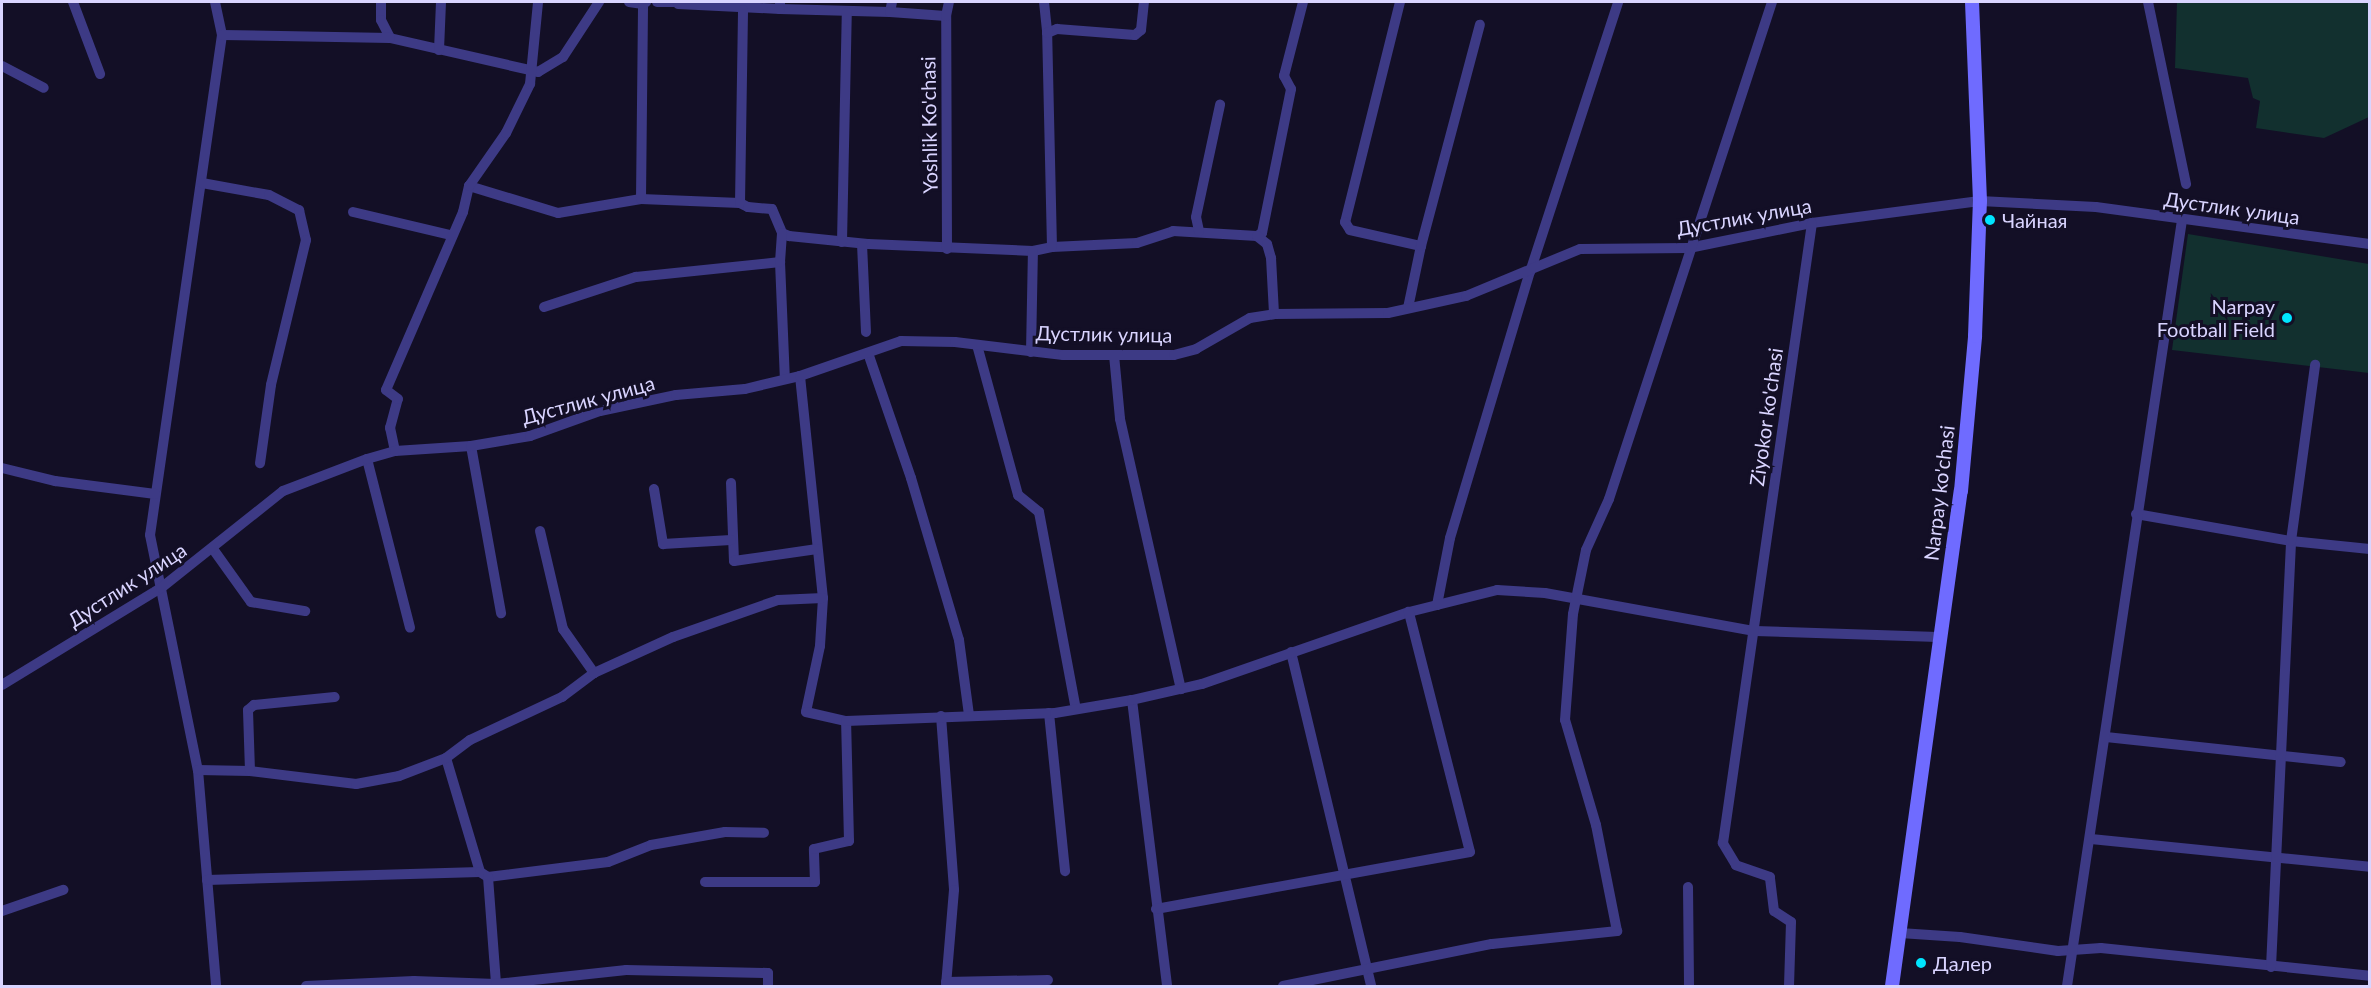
<!DOCTYPE html>
<meta charset="utf-8">
<style>
body{margin:0}
#map{position:relative;width:2371px;height:988px;overflow:hidden;background:#130f26;font-family:Lato,sans-serif}
div>[style]{position:absolute}
.green>*{inset:0;background:#12302f}
.street>*{height:10px;margin:-5px;padding:0 5px;transform-origin:5px;border-radius:5px;background:#3d3a85}
.secondary>*{height:14px;margin:-7px;padding:0 7px;transform-origin:7px;border-radius:7px;background:#6f6bff}
.dots>*{width:16px;height:16px;translate:-50% -50%;box-sizing:border-box;border:3px solid #130f26;border-radius:50%}
span{translate:-50% -50%;white-space:nowrap;text-align:center;line-height:1.15;-webkit-text-stroke:6px #130f26;paint-order:stroke}
.street-label{font-size:20px;color:#d9d4ff}
.poi-label{font-size:20px;color:#d9d4ff}
.left{translate:0 -50%;text-align:left}
.right{translate:-100% -50%;text-align:right}
.frame{position:absolute;inset:0;border:3px solid #d9d4ff;pointer-events:none}
</style>
<div id="map">
<div class="green">
<i style="clip-path:polygon(2177px 2px,2369px 2px,2369px 117px,2324px 138px,2256px 128px,2260px 101px,2253px 98px,2248px 78px,2175px 68px)"></i>
<i style="clip-path:polygon(2188px 234px,2369px 264px,2369px 373px,2172px 350px)"></i>
</div>
<div class="street">
<i style="left:73px;top:2px;width:77px;rotate:69.4deg"></i>
<i style="left:215px;top:2px;width:34px;rotate:78deg"></i>
<i style="left:222px;top:35px;width:505px;rotate:98.19deg"></i>
<i style="left:150px;top:535px;width:240px;rotate:78.5deg"></i>
<i style="left:198px;top:770px;width:217px;rotate:85.2deg"></i>
<i style="left:381px;top:2px;width:18px;rotate:90deg"></i>
<i style="left:381px;top:20px;width:20px;rotate:63deg"></i>
<i style="left:390px;top:38px;width:152px;rotate:12.9deg"></i>
<i style="left:538px;top:72px;width:29px;rotate:-31deg"></i>
<i style="left:563px;top:57px;width:66px;rotate:-56.8deg"></i>
<i style="left:629px;top:2px;width:14px;rotate:8deg"></i>
<i style="left:657px;top:2px;width:21px"></i>
<i style="left:780px;top:2px;width:7px;rotate:90deg"></i>
<i style="left:780px;top:9px;width:110px;rotate:1.6deg"></i>
<i style="left:892px;top:2px;width:10px;rotate:101deg"></i>
<i style="left:890px;top:12px;width:56px;rotate:4.1deg"></i>
<i style="left:1044px;top:2px;width:31px;rotate:84deg"></i>
<i style="left:1400px;top:2px;width:227px;rotate:104deg"></i>
<i style="left:1345px;top:222px;width:9px;rotate:58deg"></i>
<i style="left:1350px;top:230px;width:73px;rotate:12.7deg"></i>
<i style="left:2148px;top:2px;width:186px;rotate:78.2deg"></i>
<i style="left:678px;top:4px;width:102px;rotate:2.8deg"></i>
<i style="left:222px;top:35px;width:168px;rotate:1deg"></i>
<i style="left:439px;top:50px;width:48px;rotate:-87.6deg"></i>
<i style="left:2px;top:66px;width:47px;rotate:27.6deg"></i>
<i style="left:202px;top:183px;width:68px;rotate:10.2deg"></i>
<i style="left:269px;top:195px;width:34px;rotate:27deg"></i>
<i style="left:299px;top:210px;width:31px;rotate:77deg"></i>
<i style="left:306px;top:240px;width:149px;rotate:103.6deg"></i>
<i style="left:271px;top:385px;width:79px;rotate:98deg"></i>
<i style="left:469px;top:186px;width:93px;rotate:16.9deg"></i>
<i style="left:558px;top:213px;width:84px;rotate:-9.6deg"></i>
<i style="left:641px;top:199px;width:99px;rotate:2.3deg"></i>
<i style="left:740px;top:203px;width:9px;rotate:27deg"></i>
<i style="left:748px;top:207px;width:24px;rotate:5deg"></i>
<i style="left:772px;top:209px;width:26px;rotate:67deg"></i>
<i style="left:782px;top:233px;width:8px;rotate:23deg"></i>
<i style="left:789px;top:236px;width:79px;rotate:5.8deg"></i>
<i style="left:868px;top:244px;width:165px;rotate:2.4deg"></i>
<i style="left:1033px;top:251px;width:19px;rotate:-12deg"></i>
<i style="left:1052px;top:247px;width:85px;rotate:-2.7deg"></i>
<i style="left:1137px;top:243px;width:38px;rotate:-18deg"></i>
<i style="left:1173px;top:231px;width:84px;rotate:3.4deg"></i>
<i style="left:1257px;top:236px;width:6px;rotate:-31deg"></i>
<i style="left:1262px;top:233px;width:147px;rotate:-78.6deg"></i>
<i style="left:1291px;top:89px;width:15px;rotate:-118deg"></i>
<i style="left:1284px;top:76px;width:76px;rotate:-75.6deg"></i>
<i style="left:641px;top:199px;width:195px;rotate:-89.4deg"></i>
<i style="left:643px;top:4px;width:4px;rotate:-34deg"></i>
<i style="left:740px;top:203px;width:193px;rotate:-89.1deg"></i>
<i style="left:353px;top:212px;width:100px;rotate:13.3deg"></i>
<i style="left:1199px;top:231px;width:14px;rotate:-102deg"></i>
<i style="left:1196px;top:217px;width:115px;rotate:-77.9deg"></i>
<i style="left:1257px;top:236px;width:13px;rotate:39deg"></i>
<i style="left:1267px;top:244px;width:15px;rotate:74deg"></i>
<i style="left:1271px;top:258px;width:56px;rotate:86.9deg"></i>
<i style="left:842px;top:242px;width:230px;rotate:-88.8deg"></i>
<i style="left:862px;top:244px;width:88px;rotate:87.4deg"></i>
<i style="left:1052px;top:247px;width:214px;rotate:-91.3deg"></i>
<i style="left:1047px;top:33px;width:11px;rotate:-22deg"></i>
<i style="left:1057px;top:29px;width:78px;rotate:4.4deg"></i>
<i style="left:1135px;top:35px;width:8px;rotate:-40deg"></i>
<i style="left:1141px;top:30px;width:28px;rotate:-84deg"></i>
<i style="left:947px;top:249px;width:233px;rotate:-90.2deg"></i>
<i style="left:946px;top:16px;width:14px;rotate:-78deg"></i>
<i style="left:780px;top:262px;width:117px;rotate:87.6deg"></i>
<i style="left:544px;top:307px;width:97px;rotate:-18.1deg"></i>
<i style="left:636px;top:277px;width:145px;rotate:-5.9deg"></i>
<i style="left:780px;top:262px;width:29px;rotate:-86deg"></i>
<i style="left:1408px;top:308px;width:63px;rotate:-78.2deg"></i>
<i style="left:1421px;top:246px;width:229px;rotate:-75.1deg"></i>
<i style="left:977px;top:345px;width:156px;rotate:74.7deg"></i>
<i style="left:1018px;top:495px;width:27px;rotate:39deg"></i>
<i style="left:1039px;top:512px;width:200px;rotate:79.4deg"></i>
<i style="left:1031px;top:352px;width:101px;rotate:-88.9deg"></i>
<i style="left:868px;top:353px;width:132px;rotate:71deg"></i>
<i style="left:911px;top:478px;width:169px;rotate:73.5deg"></i>
<i style="left:959px;top:640px;width:76px;rotate:82.4deg"></i>
<i style="left:1114px;top:355px;width:64px;rotate:84.6deg"></i>
<i style="left:1120px;top:419px;width:277px;rotate:77.3deg"></i>
<i style="left:800px;top:376px;width:223px;rotate:84.1deg"></i>
<i style="left:823px;top:598px;width:48px;rotate:93.6deg"></i>
<i style="left:820px;top:646px;width:67px;rotate:102deg"></i>
<i style="left:806px;top:712px;width:41px;rotate:12.7deg"></i>
<i style="left:471px;top:446px;width:170px;rotate:79.8deg"></i>
<i style="left:395px;top:451px;width:24px;rotate:-102deg"></i>
<i style="left:390px;top:428px;width:30px;rotate:-75deg"></i>
<i style="left:398px;top:399px;width:15px;rotate:-143deg"></i>
<i style="left:386px;top:390px;width:194px;rotate:-66.6deg"></i>
<i style="left:463px;top:212px;width:27px;rotate:-77deg"></i>
<i style="left:469px;top:186px;width:65px;rotate:-55.1deg"></i>
<i style="left:506px;top:133px;width:55px;rotate:-63.9deg"></i>
<i style="left:530px;top:84px;width:82px;rotate:-84.4deg"></i>
<i style="left:367px;top:459px;width:174px;rotate:75.7deg"></i>
<i style="left:2px;top:468px;width:55px;rotate:13.8deg"></i>
<i style="left:55px;top:481px;width:101px;rotate:7.4deg"></i>
<i style="left:731px;top:483px;width:78px;rotate:87.8deg"></i>
<i style="left:734px;top:561px;width:84px;rotate:-8.2deg"></i>
<i style="left:654px;top:489px;width:56px;rotate:80.7deg"></i>
<i style="left:663px;top:544px;width:68px;rotate:-3.4deg"></i>
<i style="left:2136px;top:514px;width:157px;rotate:9.9deg"></i>
<i style="left:2291px;top:541px;width:79px;rotate:5.8deg"></i>
<i style="left:540px;top:531px;width:101px;rotate:76.8deg"></i>
<i style="left:563px;top:629px;width:54px;rotate:54.8deg"></i>
<i style="left:213px;top:549px;width:65px;rotate:54.4deg"></i>
<i style="left:251px;top:602px;width:55px;rotate:9.5deg"></i>
<i style="left:1437px;top:605px;width:68px;rotate:-79deg"></i>
<i style="left:1450px;top:538px;width:278px;rotate:-73.3deg"></i>
<i style="left:1530px;top:272px;width:284px;rotate:-71.9deg"></i>
<i style="left:1291px;top:652px;width:343px;rotate:76.5deg"></i>
<i style="left:2px;top:685px;width:186px;rotate:-31.4deg"></i>
<i style="left:161px;top:588px;width:156px;rotate:-38.5deg"></i>
<i style="left:283px;top:491px;width:90px;rotate:-20.9deg"></i>
<i style="left:367px;top:459px;width:29px;rotate:-16deg"></i>
<i style="left:395px;top:451px;width:76px;rotate:-3.8deg"></i>
<i style="left:471px;top:446px;width:60px;rotate:-9.6deg"></i>
<i style="left:530px;top:436px;width:74px;rotate:-19.7deg"></i>
<i style="left:600px;top:411px;width:78px;rotate:-11.9deg"></i>
<i style="left:676px;top:395px;width:69px;rotate:-5deg"></i>
<i style="left:745px;top:389px;width:57px;rotate:-13.3deg"></i>
<i style="left:800px;top:376px;width:107px;rotate:-19.1deg"></i>
<i style="left:901px;top:341px;width:54px;rotate:1.1deg"></i>
<i style="left:955px;top:342px;width:109px;rotate:6.9deg"></i>
<i style="left:1063px;top:355px;width:111px"></i>
<i style="left:1174px;top:355px;width:23px;rotate:-15deg"></i>
<i style="left:1196px;top:349px;width:62px;rotate:-29.9deg"></i>
<i style="left:1250px;top:318px;width:24px;rotate:-9deg"></i>
<i style="left:1274px;top:314px;width:114px;rotate:-0.5deg"></i>
<i style="left:1388px;top:313px;width:80px;rotate:-12.3deg"></i>
<i style="left:1466px;top:296px;width:123px;rotate:-22.4deg"></i>
<i style="left:1580px;top:249px;width:109px;rotate:-0.5deg"></i>
<i style="left:1689px;top:248px;width:126px;rotate:-11.5deg"></i>
<i style="left:1812px;top:223px;width:169px;rotate:-7.5deg"></i>
<i style="left:1980px;top:201px;width:116px;rotate:3deg"></i>
<i style="left:2096px;top:207px;width:276px;rotate:7.7deg"></i>
<i style="left:1132px;top:700px;width:288px;rotate:83deg"></i>
<i style="left:1049px;top:713px;width:159px;rotate:84.2deg"></i>
<i style="left:941px;top:716px;width:174px;rotate:85.7deg"></i>
<i style="left:954px;top:890px;width:96px;rotate:94.8deg"></i>
<i style="left:2106px;top:737px;width:236px;rotate:6.1deg"></i>
<i style="left:446px;top:758px;width:119px;rotate:73.4deg"></i>
<i style="left:198px;top:770px;width:52px;rotate:1.1deg"></i>
<i style="left:250px;top:771px;width:107px;rotate:7deg"></i>
<i style="left:356px;top:784px;width:44px;rotate:-10.5deg"></i>
<i style="left:399px;top:776px;width:50px;rotate:-21deg"></i>
<i style="left:446px;top:758px;width:30px;rotate:-37deg"></i>
<i style="left:470px;top:740px;width:102px;rotate:-25.1deg"></i>
<i style="left:562px;top:697px;width:40px;rotate:-37deg"></i>
<i style="left:594px;top:673px;width:87px;rotate:-24.5deg"></i>
<i style="left:673px;top:637px;width:111px;rotate:-19.4deg"></i>
<i style="left:778px;top:600px;width:45px;rotate:-2.5deg"></i>
<i style="left:250px;top:771px;width:61px;rotate:-91.9deg"></i>
<i style="left:248px;top:710px;width:8px;rotate:-40deg"></i>
<i style="left:254px;top:705px;width:81px;rotate:-5.6deg"></i>
<i style="left:2091px;top:839px;width:280px;rotate:5.7deg"></i>
<i style="left:488px;top:877px;width:121px;rotate:-7.1deg"></i>
<i style="left:608px;top:862px;width:46px;rotate:-21.6deg"></i>
<i style="left:651px;top:845px;width:75px;rotate:-10deg"></i>
<i style="left:725px;top:832px;width:39px;rotate:1deg"></i>
<i style="left:207px;top:880px;width:273px;rotate:-1.7deg"></i>
<i style="left:480px;top:872px;width:9px;rotate:32deg"></i>
<i style="left:488px;top:877px;width:107px;rotate:85.7deg"></i>
<i style="left:705px;top:882px;width:110px"></i>
<i style="left:815px;top:882px;width:33px;rotate:-92deg"></i>
<i style="left:814px;top:849px;width:36px;rotate:-13deg"></i>
<i style="left:849px;top:841px;width:120px;rotate:-91.4deg"></i>
<i style="left:846px;top:721px;width:209px;rotate:-2.2deg"></i>
<i style="left:1055px;top:713px;width:78px;rotate:-9.6deg"></i>
<i style="left:1132px;top:700px;width:72px;rotate:-12.9deg"></i>
<i style="left:1202px;top:684px;width:219px;rotate:-19.2deg"></i>
<i style="left:1409px;top:612px;width:91px;rotate:-14deg"></i>
<i style="left:1497px;top:590px;width:48px;rotate:3.6deg"></i>
<i style="left:1545px;top:593px;width:213px;rotate:10.3deg"></i>
<i style="left:1755px;top:631px;width:183px;rotate:1.9deg"></i>
<i style="left:1688px;top:887px;width:99px;rotate:89.4deg"></i>
<i style="left:1156px;top:909px;width:319px;rotate:-10.3deg"></i>
<i style="left:1470px;top:852px;width:248px;rotate:-104.3deg"></i>
<i style="left:2px;top:911px;width:65px;rotate:-19deg"></i>
<i style="left:1900px;top:933px;width:60px;rotate:3.8deg"></i>
<i style="left:1960px;top:937px;width:99px;rotate:8.1deg"></i>
<i style="left:2058px;top:951px;width:43px;rotate:-4deg"></i>
<i style="left:2101px;top:948px;width:270px;rotate:5.9deg"></i>
<i style="left:2271px;top:967px;width:426px;rotate:-87.3deg"></i>
<i style="left:2291px;top:541px;width:178px;rotate:-82.2deg"></i>
<i style="left:946px;top:982px;width:102px;rotate:-1.1deg"></i>
<i style="left:306px;top:986px;width:108px;rotate:-2.7deg"></i>
<i style="left:414px;top:981px;width:82px;rotate:2.1deg"></i>
<i style="left:496px;top:984px;width:131px;rotate:-6.1deg"></i>
<i style="left:626px;top:970px;width:142px;rotate:1.2deg"></i>
<i style="left:768px;top:973px;width:13px;rotate:90deg"></i>
<i style="left:1283px;top:986px;width:213px;rotate:-11.4deg"></i>
<i style="left:1492px;top:944px;width:126px;rotate:-5.9deg"></i>
<i style="left:1617px;top:931px;width:108px;rotate:-101.2deg"></i>
<i style="left:1596px;top:825px;width:109px;rotate:-106.4deg"></i>
<i style="left:1565px;top:720px;width:106px;rotate:-85.7deg"></i>
<i style="left:1573px;top:614px;width:65px;rotate:-78.5deg"></i>
<i style="left:1586px;top:550px;width:56px;rotate:-65.7deg"></i>
<i style="left:1609px;top:499px;width:523px;rotate:-71.84deg"></i>
<i style="left:1789px;top:986px;width:64px;rotate:-88.2deg"></i>
<i style="left:1791px;top:922px;width:20px;rotate:-147deg"></i>
<i style="left:1774px;top:911px;width:34px;rotate:-97deg"></i>
<i style="left:1770px;top:877px;width:36px;rotate:-161deg"></i>
<i style="left:1736px;top:865px;width:26px;rotate:-121deg"></i>
<i style="left:1723px;top:843px;width:626px;rotate:-81.83deg"></i>
<i style="left:2067px;top:986px;width:775px;rotate:-81.46deg"></i>
</div>
<div class="secondary">
<i style="left:1892px;top:986px;width:500px;rotate:-82.1deg"></i>
<i style="left:1961px;top:491px;width:156px;rotate:-84.8deg"></i>
<i style="left:1975px;top:336px;width:135px;rotate:-87.9deg"></i>
<i style="left:1980px;top:201px;width:199px;rotate:-92.3deg"></i>
</div>
<div class="dots">
<i style="left:1990px;top:220px;background:#00e5ff"></i>
<i style="left:2287px;top:318px;background:#00e5ff"></i>
<i style="left:1921px;top:963px;background:#00e5ff"></i>
</div>
<div class="street-label">
<span style="left:929px;top:125px;rotate:-91deg">Yoshlik Ko'chasi</span>
<span style="left:2232px;top:208px;rotate:8deg">Дустлик улица</span>
<span style="left:1744px;top:217px;rotate:-10deg">Дустлик улица</span>
<span style="left:1104px;top:334px;rotate:1deg">Дустлик улица</span>
<span style="left:588px;top:400px;rotate:-15deg">Дустлик улица</span>
<span style="left:1766px;top:417px;rotate:-82deg">Ziyokor ko'chasi</span>
<span style="left:1939px;top:493px;rotate:-83deg">Narpay ko'chasi</span>
<span style="left:127px;top:585px;rotate:-33deg">Дустлик улица</span>
</div>
<div class="poi-label">
<span class="left" style="left:2002px;top:220px">Чайная</span>
<span class="right" style="left:2275px;top:318px">Narpay<br>Football Field</span>
<span class="left" style="left:1933px;top:963px">Далер</span>
</div>
<div class="frame"></div>
</div>
